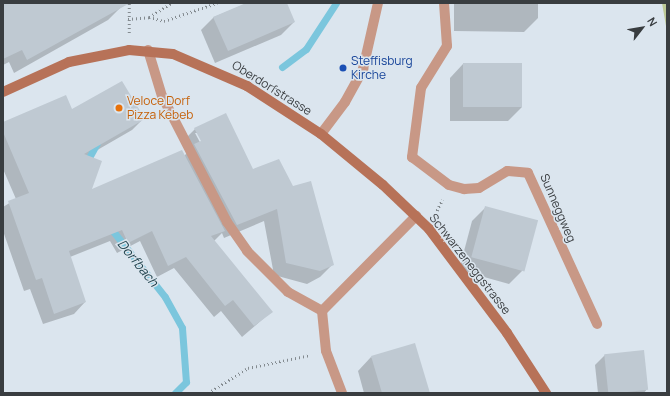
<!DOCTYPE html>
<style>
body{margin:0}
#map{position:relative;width:670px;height:396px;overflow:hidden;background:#dbe5ee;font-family:Manrope,sans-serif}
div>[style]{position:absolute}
.green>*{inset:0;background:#bcc896}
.shadow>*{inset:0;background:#0003}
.stream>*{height:7px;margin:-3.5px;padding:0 3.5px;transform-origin:3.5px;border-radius:3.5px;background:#7bc6dd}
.building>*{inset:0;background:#bfc9d2;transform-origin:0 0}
.path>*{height:2.5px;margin-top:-1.25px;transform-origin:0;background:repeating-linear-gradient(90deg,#848b90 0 1px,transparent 0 4px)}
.service>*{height:10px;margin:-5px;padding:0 5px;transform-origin:5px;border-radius:5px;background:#c89886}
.minor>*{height:10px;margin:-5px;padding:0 5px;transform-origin:5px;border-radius:5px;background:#c89886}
.tertiary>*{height:10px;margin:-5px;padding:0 5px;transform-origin:5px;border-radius:5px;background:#c89886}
.secondary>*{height:10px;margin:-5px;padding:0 5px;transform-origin:5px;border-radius:5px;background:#b77258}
.dots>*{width:11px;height:11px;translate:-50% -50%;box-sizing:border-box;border:2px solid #dbe5ee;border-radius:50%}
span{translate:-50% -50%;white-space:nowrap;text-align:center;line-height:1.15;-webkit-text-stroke:3px #dbe5ee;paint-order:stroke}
.transit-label{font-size:12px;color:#164399}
.left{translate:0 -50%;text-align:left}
.street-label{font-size:12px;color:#393d40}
.food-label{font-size:12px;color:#c56008}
.water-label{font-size:13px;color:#1c3f49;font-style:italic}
.frame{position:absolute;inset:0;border:4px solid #393d40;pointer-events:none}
.north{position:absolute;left:622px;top:8px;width:40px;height:40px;-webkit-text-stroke:3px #dbe5ee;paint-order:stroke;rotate:59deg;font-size:11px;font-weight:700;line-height:16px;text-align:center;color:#393d40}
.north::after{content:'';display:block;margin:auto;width:14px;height:18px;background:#393d40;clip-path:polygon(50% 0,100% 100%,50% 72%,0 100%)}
</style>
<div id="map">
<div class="green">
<i style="clip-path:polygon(662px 3px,667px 3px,667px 28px,666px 26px)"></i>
</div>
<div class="shadow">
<i style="clip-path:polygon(11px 3px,119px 3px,121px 7px,108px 20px,14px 73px,9px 62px,3px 65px,3px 7px)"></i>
<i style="clip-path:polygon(248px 3px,286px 3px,294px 22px,281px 35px,215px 63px,201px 30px,214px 17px)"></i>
<i style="clip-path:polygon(454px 3px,538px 3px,538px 18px,524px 32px,454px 31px)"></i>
<i style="clip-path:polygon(463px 64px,522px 107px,508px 121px,450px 121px,450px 78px)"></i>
<i style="clip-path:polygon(evenodd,72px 111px,143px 119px,132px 130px,87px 156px,90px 191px,184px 156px,187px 153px,182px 142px,195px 129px,252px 171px,333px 264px,320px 277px,307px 284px,274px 275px,264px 221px,224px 238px,222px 233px,214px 241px,271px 312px,242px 337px,221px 311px,214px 317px,174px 268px,157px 277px,140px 241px,117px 253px,110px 241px,70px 257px,85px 302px,74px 314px,43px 324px,30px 289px,24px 291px,3px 231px,3px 207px,16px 199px,3px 169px,3px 123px,72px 111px,195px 133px,198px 133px,204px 146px,202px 146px,195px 133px)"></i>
<i style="clip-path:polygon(486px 207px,523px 270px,509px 284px,459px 270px,472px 221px)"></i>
<i style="clip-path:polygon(605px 355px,647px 389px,644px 393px,598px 393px,595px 365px)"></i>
<i style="clip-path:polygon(371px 357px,429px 393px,364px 393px,358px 371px)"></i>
</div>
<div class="stream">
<i style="left:282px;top:67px;width:30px;rotate:-37deg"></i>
<i style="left:306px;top:49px;width:55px;rotate:-56.9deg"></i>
<i style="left:86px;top:163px;width:23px;rotate:-61deg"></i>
<i style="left:109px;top:226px;width:90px;rotate:51.7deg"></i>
<i style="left:165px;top:297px;width:35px;rotate:61deg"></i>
<i style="left:182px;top:328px;width:54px;rotate:85.8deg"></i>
<i style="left:186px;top:382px;width:16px;rotate:135deg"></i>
</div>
<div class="building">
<i style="clip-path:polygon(3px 3px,130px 3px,27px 60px,22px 50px,3px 59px)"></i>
<i style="clip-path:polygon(246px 3px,287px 3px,295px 22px,228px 51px,213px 17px)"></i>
<i style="left:463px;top:63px;width:59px;height:44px"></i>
<i style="clip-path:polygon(122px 81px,145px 119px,84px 154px,102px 161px,92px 189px,182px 150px,225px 231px,211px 236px,273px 312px,254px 326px,233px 300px,225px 306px,186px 257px,168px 266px,152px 231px,128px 243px,122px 230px,69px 251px,86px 302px,54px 314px,42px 278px,36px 280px,8px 201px,29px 193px,3px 132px,3px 122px,66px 95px,72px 109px)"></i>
<i style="clip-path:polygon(226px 113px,253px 169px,279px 159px,293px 186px,311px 181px,334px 265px,320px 271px,286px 263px,277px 209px,237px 225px,194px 144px,201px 141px,194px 128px)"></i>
<i style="left:485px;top:206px;width:55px;height:53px;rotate:15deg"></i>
<i style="clip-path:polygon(415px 343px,430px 393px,382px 393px,371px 356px)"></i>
<i style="left:644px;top:350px;width:40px;height:40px;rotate:84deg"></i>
</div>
<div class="path">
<i style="left:149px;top:17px;width:16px;rotate:15deg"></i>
<i style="left:164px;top:21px;width:56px;rotate:-18.8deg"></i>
<i style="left:128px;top:19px;width:21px;rotate:-5deg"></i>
<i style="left:149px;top:17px;width:26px;rotate:-32deg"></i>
<i style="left:129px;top:33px;width:30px;rotate:-90deg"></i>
<i style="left:435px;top:214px;width:16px;rotate:-63deg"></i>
<i style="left:208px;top:393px;width:47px;rotate:-32deg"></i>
<i style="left:248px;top:368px;width:63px;rotate:-11.8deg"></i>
</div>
<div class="service">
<i style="left:444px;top:3px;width:43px;rotate:86deg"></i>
<i style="left:447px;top:46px;width:49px;rotate:121.8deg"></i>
<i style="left:421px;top:88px;width:70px;rotate:97.4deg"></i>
<i style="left:412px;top:157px;width:46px;rotate:37.1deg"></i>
<i style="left:449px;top:185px;width:16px;rotate:15deg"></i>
<i style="left:464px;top:189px;width:15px;rotate:-4deg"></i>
<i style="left:479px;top:188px;width:33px;rotate:-31deg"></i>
<i style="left:507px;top:171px;width:21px;rotate:5deg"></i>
<i style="left:528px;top:173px;width:166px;rotate:65.4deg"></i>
</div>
<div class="minor">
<i style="left:148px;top:50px;width:48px;rotate:73.1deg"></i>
<i style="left:162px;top:96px;width:142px;rotate:62.7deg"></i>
<i style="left:227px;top:222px;width:35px;rotate:55deg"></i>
<i style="left:247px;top:251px;width:58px;rotate:45deg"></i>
<i style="left:288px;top:292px;width:39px;rotate:29deg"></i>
<i style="left:322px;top:311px;width:134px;rotate:-45.3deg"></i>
<i style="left:322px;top:311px;width:40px;rotate:84.3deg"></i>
<i style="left:326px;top:351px;width:45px;rotate:69.1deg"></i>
</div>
<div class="tertiary">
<i style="left:321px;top:134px;width:40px;rotate:-53deg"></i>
<i style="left:345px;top:102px;width:38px;rotate:-61deg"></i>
<i style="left:363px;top:69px;width:68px;rotate:-77.2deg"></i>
</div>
<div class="secondary">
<i style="left:3px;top:92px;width:72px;rotate:-24.4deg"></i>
<i style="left:69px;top:62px;width:61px;rotate:-11.3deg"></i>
<i style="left:129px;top:50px;width:44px;rotate:5.2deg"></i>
<i style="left:173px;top:54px;width:81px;rotate:23.4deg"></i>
<i style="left:247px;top:86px;width:88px;rotate:33deg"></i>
<i style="left:321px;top:134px;width:80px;rotate:39.4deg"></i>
<i style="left:383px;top:185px;width:64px;rotate:43.7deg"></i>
<i style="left:429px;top:229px;width:130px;rotate:53.1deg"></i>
<i style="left:507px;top:333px;width:72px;rotate:57deg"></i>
</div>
<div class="dots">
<i style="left:343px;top:68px;background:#1a4fb4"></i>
<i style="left:119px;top:108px;background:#e8710a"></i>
</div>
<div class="transit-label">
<span class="left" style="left:351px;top:68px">Steffisburg<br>Kirche</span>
</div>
<div class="street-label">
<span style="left:272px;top:88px;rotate:32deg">Oberdorfstrasse</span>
<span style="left:558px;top:208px;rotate:67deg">Sunneggweg</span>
<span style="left:470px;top:264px;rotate:52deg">Schwarzeneggstrasse</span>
</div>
<div class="food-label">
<span class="left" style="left:127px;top:108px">Veloce Dorf<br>Pizza Kebeb</span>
</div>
<div class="water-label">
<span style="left:138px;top:263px;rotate:51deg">Dorfbach</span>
</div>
<div class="frame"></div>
<div class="north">N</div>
</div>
